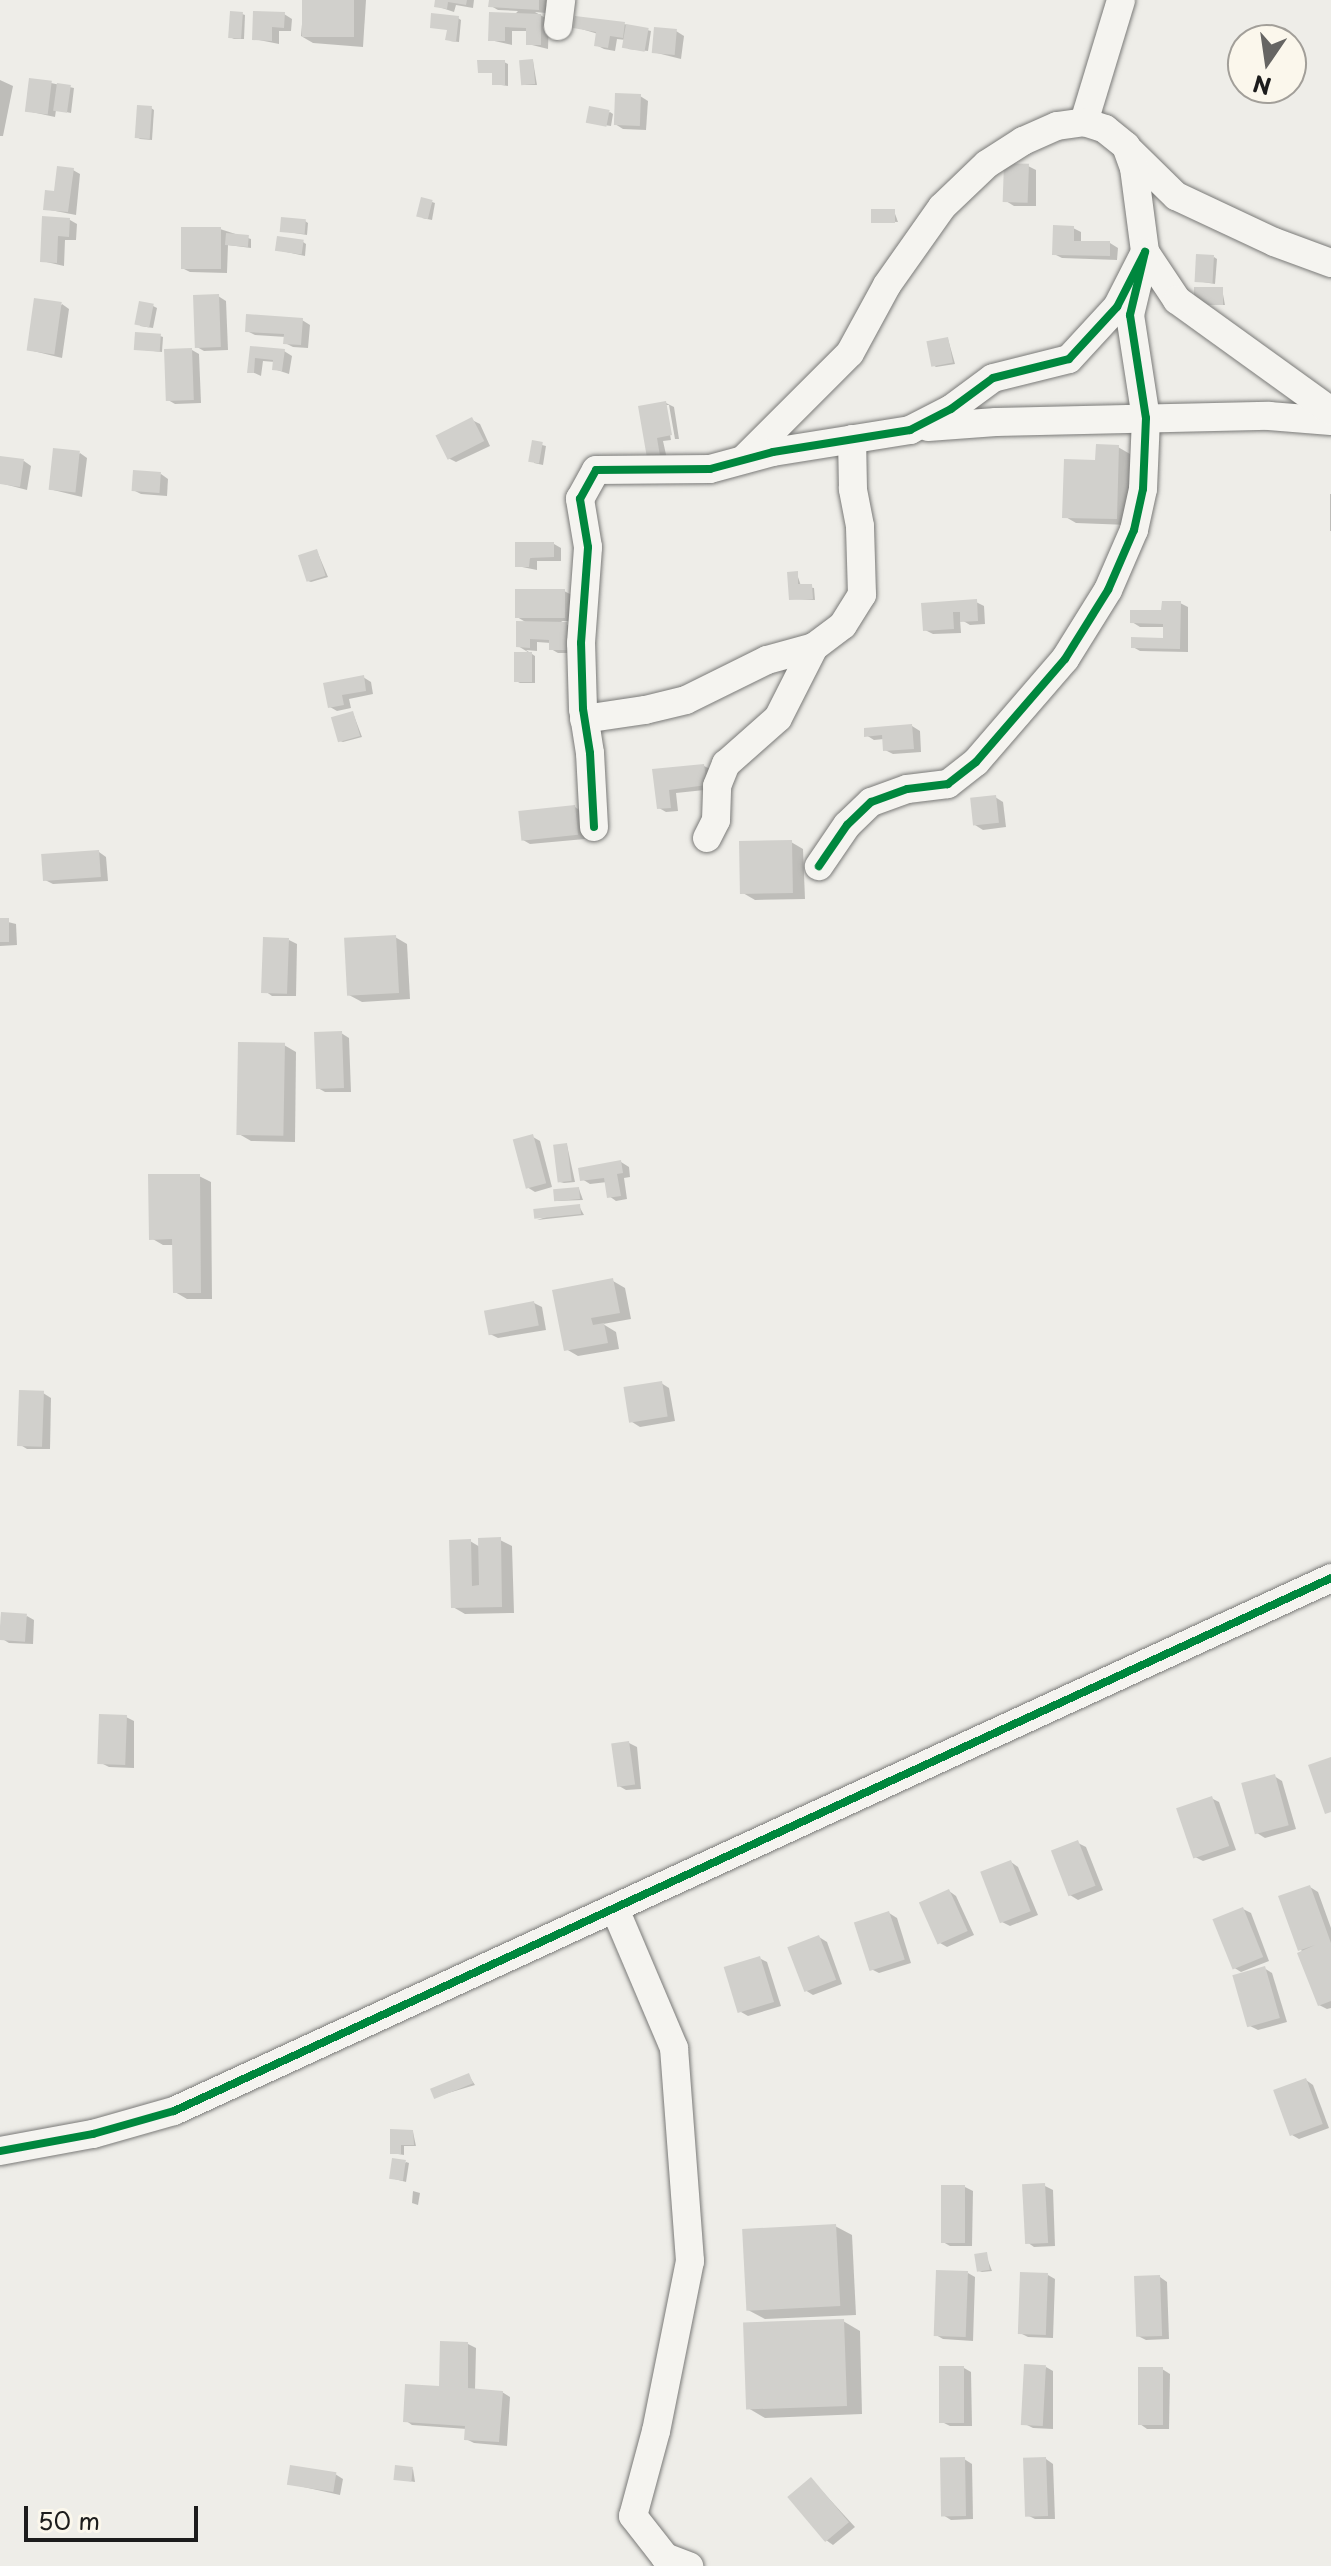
<!DOCTYPE html>
<style>
body{margin:0}
#map{position:relative;width:1331px;height:2566px;overflow:hidden;background:#eeede8;font-family:"Playpen Sans",sans-serif}
div>[style]{position:absolute}
.shadow>*{inset:0;background:#0003;transform-origin:0 0}
.building>*{inset:0;background:#d1d0cc;transform-origin:0 0}
.roads{filter:drop-shadow(0 0 2px #7a7a78) drop-shadow(0 0 2px #7a7a78)}
.minor>*{height:28px;margin:-14px;padding:0 14px;transform-origin:14px;border-radius:14px;background:#f5f4f0}
.cycleway>*{height:8px;margin:-4px;padding:0 4px;transform-origin:4px;border-radius:4px;background:#00873e}
span{translate:-50% -50%;white-space:nowrap;text-align:center;line-height:1.15;-webkit-text-stroke:6px #fbf7ec;paint-order:stroke}
.north{position:absolute;left:1227px;top:24px;width:80px;height:80px;box-sizing:border-box;background:#fbf7ec;border:2px solid #a29f99;border-radius:50%;rotate:193deg;font-size:22px;font-weight:700;line-height:32px;text-align:center;color:#1c1c1c}
.north::after{content:'';display:block;margin:auto;width:28px;height:36px;background:#666563;clip-path:polygon(50% 0,100% 100%,50% 72%,0 100%)}
.scale{position:absolute;left:24px;top:2506px;width:174px;height:36px;box-sizing:border-box;border:4px solid #1c1c1c;border-top:0;padding-left:10px;font-size:24px;line-height:28px;white-space:nowrap;color:#1c1c1c;-webkit-text-stroke:6px #fbf7ec;paint-order:stroke}
</style>
<div id="map">
<div class="shadow">
<i style="clip-path:polygon(304px 0,366px 0,363px 47px,313px 43px,301px 36px)"></i>
<i style="clip-path:polygon(437px 0,474px 0,473px 8px,456px 5px,454px 12px,436px 6px)"></i>
<i style="clip-path:polygon(491px 0,546px 0,546px 13px,535px 12px,549px 20px,548px 49px,528px 44px,528px 31px,512px 31px,512px 45px,490px 40px,518px 11px,498px 10px,491px 6px)"></i>
<i style="clip-path:polygon(242px 14px,245px 15px,244px 39px,234px 39px,230px 37px)"></i>
<i style="clip-path:polygon(284px 14px,292px 19px,291px 31px,279px 31px,279px 44px,254px 39px)"></i>
<i style="clip-path:polygon(458px 18px,461px 20px,459px 42px,450px 41px,449px 30px)"></i>
<i style="clip-path:polygon(624px 24px,651px 31px,648px 51px,628px 49px,626px 40px,617px 39px,615px 51px,604px 49px,596px 45px,598px 34px,575px 27px)"></i>
<i style="clip-path:polygon(676px 31px,684px 36px,681px 59px,653px 52px)"></i>
<i style="clip-path:polygon(533px 61px,537px 85px,526px 85px,523px 84px)"></i>
<i style="clip-path:polygon(504px 62px,508px 64px,508px 86px,494px 84px,494px 73px,480px 72px)"></i>
<i style="clip-path:polygon(0 80px,13px 86px,3px 136px,0 136px)"></i>
<i style="clip-path:polygon(51px 83px,74px 88px,71px 113px,56px 110px,55px 117px,27px 111px)"></i>
<i style="clip-path:polygon(640px 96px,648px 101px,646px 130px,623px 129px,615px 124px)"></i>
<i style="clip-path:polygon(151px 108px,154px 110px,152px 140px,140px 139px,137px 137px)"></i>
<i style="clip-path:polygon(610px 112px,613px 114px,611px 126px,591px 123px)"></i>
<i style="clip-path:polygon(1028px 166px,1036px 170px,1036px 206px,1014px 206px,1006px 201px)"></i>
<i style="clip-path:polygon(73px 170px,80px 174px,76px 215px,45px 209px)"></i>
<i style="clip-path:polygon(432px 202px,435px 203px,432px 220px,422px 218px)"></i>
<i style="clip-path:polygon(894px 211px,898px 222px,874px 221px)"></i>
<i style="clip-path:polygon(44px 218px,70px 220px,77px 224px,76px 240px,65px 240px,64px 266px,42px 261px)"></i>
<i style="clip-path:polygon(305px 221px,308px 223px,307px 235px,282px 231px)"></i>
<i style="clip-path:polygon(1073px 228px,1081px 232px,1081px 243px,1110px 243px,1118px 248px,1117px 260px,1062px 258px,1054px 254px)"></i>
<i style="clip-path:polygon(220px 229px,251px 239px,251px 248px,228px 245px,227px 273px,190px 272px,182px 268px)"></i>
<i style="clip-path:polygon(303px 242px,306px 244px,305px 256px,277px 250px)"></i>
<i style="clip-path:polygon(1214px 257px,1217px 259px,1215px 284px,1197px 281px)"></i>
<i style="clip-path:polygon(1222px 289px,1225px 305px,1199px 305px)"></i>
<i style="clip-path:polygon(218px 296px,226px 301px,228px 350px,204px 351px,197px 347px)"></i>
<i style="clip-path:polygon(62px 304px,69px 309px,62px 358px,29px 350px)"></i>
<i style="clip-path:polygon(153px 306px,157px 308px,153px 328px,140px 326px)"></i>
<i style="clip-path:polygon(302px 320px,310px 325px,308px 348px,293px 347px,285px 343px,286px 337px,255px 335px,247px 331px)"></i>
<i style="clip-path:polygon(160px 336px,163px 337px,162px 352px,136px 349px)"></i>
<i style="clip-path:polygon(948px 339px,955px 364px,936px 367px,933px 365px)"></i>
<i style="clip-path:polygon(252px 348px,284px 351px,292px 356px,289px 374px,274px 369px,275px 362px,263px 361px,261px 376px,250px 371px)"></i>
<i style="clip-path:polygon(192px 350px,199px 354px,201px 403px,175px 404px,168px 400px)"></i>
<i style="clip-path:polygon(666px 403px,674px 407px,679px 439px,675px 439px,669px 405px,665px 405px,671px 440px,663px 441px,667px 459px,657px 461px,649px 456px,640px 407px)"></i>
<i style="clip-path:polygon(472px 420px,480px 424px,490px 446px,456px 462px,448px 458px)"></i>
<i style="clip-path:polygon(534px 443px,546px 446px,543px 465px,534px 463px)"></i>
<i style="clip-path:polygon(1118px 447px,1130px 454px,1128px 525px,1076px 523px,1064px 516px,1097px 462px)"></i>
<i style="clip-path:polygon(80px 453px,87px 458px,82px 497px,49px 489px)"></i>
<i style="clip-path:polygon(24px 461px,31px 466px,27px 490px,0 483px,0 468px)"></i>
<i style="clip-path:polygon(161px 474px,168px 479px,167px 496px,141px 494px,133px 490px)"></i>
<i style="left:1330px;top:494px;width:1px;height:37px"></i>
<i style="clip-path:polygon(554px 544px,561px 548px,561px 561px,537px 561px,537px 570px,517px 566px)"></i>
<i style="clip-path:polygon(317px 551px,328px 577px,311px 582px,308px 581px)"></i>
<i style="clip-path:polygon(797px 574px,801px 586px,814px 588px,815px 600px,791px 599px)"></i>
<i style="clip-path:polygon(564px 591px,572px 595px,572px 621px,561px 621px,574px 629px,574px 653px,558px 653px,551px 649px,551px 643px,537px 642px,537px 651px,526px 650px,535px 656px,535px 683px,520px 683px,516px 681px,531px 654px,518px 646px,529px 624px,517px 617px)"></i>
<i style="clip-path:polygon(976px 602px,984px 606px,985px 624px,970px 625px,960px 619px,961px 633px,933px 634px,925px 630px,923px 605px)"></i>
<i style="clip-path:polygon(1180px 603px,1188px 607px,1188px 652px,1140px 651px,1133px 647px,1165px 640px,1165px 627px,1140px 627px,1132px 622px)"></i>
<i style="clip-path:polygon(363px 677px,371px 682px,373px 694px,349px 699px,351px 708px,337px 711px,330px 707px,326px 685px)"></i>
<i style="clip-path:polygon(353px 713px,362px 737px,343px 742px,340px 741px)"></i>
<i style="clip-path:polygon(912px 726px,920px 731px,921px 752px,893px 754px,885px 750px,884px 739px,874px 740px,866px 735px)"></i>
<i style="clip-path:polygon(704px 766px,712px 770px,714px 789px,676px 793px,678px 811px,666px 812px,659px 808px,654px 771px)"></i>
<i style="clip-path:polygon(995px 797px,1003px 802px,1006px 827px,983px 830px,975px 825px)"></i>
<i style="clip-path:polygon(575px 807px,582px 812px,585px 839px,530px 844px,523px 840px)"></i>
<i style="clip-path:polygon(791px 842px,803px 849px,805px 899px,755px 900px,743px 893px)"></i>
<i style="clip-path:polygon(99px 852px,106px 857px,108px 881px,53px 884px,45px 880px)"></i>
<i style="clip-path:polygon(0 920px,16px 924px,17px 945px,0 946px)"></i>
<i style="clip-path:polygon(395px 937px,407px 944px,410px 999px,362px 1002px,349px 995px)"></i>
<i style="clip-path:polygon(289px 940px,297px 944px,296px 996px,272px 996px,265px 991px)"></i>
<i style="clip-path:polygon(341px 1033px,349px 1038px,351px 1092px,325px 1092px,318px 1088px)"></i>
<i style="clip-path:polygon(284px 1045px,296px 1052px,295px 1142px,251px 1141px,239px 1134px)"></i>
<i style="clip-path:polygon(533px 1137px,540px 1141px,552px 1187px,535px 1192px,527px 1187px)"></i>
<i style="clip-path:polygon(567px 1145px,575px 1182px,564px 1183px,560px 1182px)"></i>
<i style="clip-path:polygon(621px 1162px,629px 1167px,630px 1177px,624px 1178px,627px 1199px,616px 1201px,609px 1196px,607px 1182px,590px 1184px,582px 1179px)"></i>
<i style="clip-path:polygon(199px 1176px,211px 1182px,212px 1299px,187px 1299px,175px 1292px,174px 1245px,163px 1245px,151px 1238px)"></i>
<i style="clip-path:polygon(579px 1189px,583px 1200px,556px 1201px)"></i>
<i style="clip-path:polygon(579px 1206px,584px 1215px,537px 1220px)"></i>
<i style="clip-path:polygon(613px 1281px,625px 1288px,631px 1319px,603px 1324px,616px 1332px,619px 1349px,578px 1356px,566px 1349px)"></i>
<i style="clip-path:polygon(534px 1303px,542px 1307px,546px 1330px,498px 1338px,490px 1334px)"></i>
<i style="clip-path:polygon(661px 1383px,669px 1388px,675px 1421px,640px 1427px,632px 1422px)"></i>
<i style="clip-path:polygon(43px 1393px,51px 1398px,50px 1449px,27px 1449px,19px 1444px)"></i>
<i style="clip-path:polygon(500px 1540px,512px 1546px,514px 1613px,465px 1614px,453px 1607px,470px 1541px,480px 1547px)"></i>
<i style="clip-path:polygon(27px 1616px,34px 1620px,33px 1644px,9px 1643px,1px 1638px)"></i>
<i style="clip-path:polygon(126px 1717px,134px 1721px,134px 1768px,109px 1767px,101px 1763px)"></i>
<i style="clip-path:polygon(629px 1743px,637px 1747px,641px 1789px,626px 1790px,619px 1786px)"></i>
<i style="clip-path:polygon(1274px 1776px,1282px 1781px,1296px 1829px,1265px 1838px,1257px 1833px)"></i>
<i style="clip-path:polygon(1211px 1798px,1219px 1802px,1236px 1850px,1203px 1861px,1195px 1857px)"></i>
<i style="clip-path:polygon(1078px 1843px,1086px 1847px,1103px 1890px,1078px 1900px,1070px 1895px)"></i>
<i style="clip-path:polygon(1011px 1862px,1018px 1867px,1038px 1915px,1010px 1926px,1002px 1922px)"></i>
<i style="clip-path:polygon(1310px 1887px,1318px 1892px,1331px 1928px,1331px 2008px,1327px 2009px,1319px 2005px,1304px 1952px,1299px 1949px)"></i>
<i style="clip-path:polygon(949px 1891px,956px 1896px,974px 1935px,947px 1947px,940px 1943px)"></i>
<i style="clip-path:polygon(1243px 1909px,1251px 1913px,1269px 1961px,1241px 1972px,1233px 1967px)"></i>
<i style="clip-path:polygon(889px 1913px,897px 1918px,911px 1963px,879px 1973px,871px 1969px)"></i>
<i style="clip-path:polygon(819px 1937px,827px 1942px,842px 1984px,813px 1995px,805px 1990px)"></i>
<i style="clip-path:polygon(759px 1958px,767px 1962px,781px 2006px,748px 2016px,741px 2012px)"></i>
<i style="clip-path:polygon(1264px 1968px,1272px 1973px,1287px 2022px,1258px 2030px,1250px 2026px)"></i>
<i style="clip-path:polygon(469px 2076px,475px 2085px,435px 2097px)"></i>
<i style="clip-path:polygon(1306px 2080px,1313px 2085px,1329px 2128px,1299px 2139px,1292px 2135px)"></i>
<i style="clip-path:polygon(413px 2132px,416px 2146px,404px 2146px,404px 2155px,392px 2153px)"></i>
<i style="clip-path:polygon(406px 2162px,409px 2163px,406px 2182px,391px 2178px)"></i>
<i style="clip-path:polygon(1045px 2186px,1053px 2190px,1055px 2246px,1034px 2247px,1027px 2242px)"></i>
<i style="clip-path:polygon(965px 2187px,973px 2191px,972px 2246px,950px 2246px,943px 2242px)"></i>
<i style="clip-path:polygon(413px 2191px,420px 2193px,418px 2205px,412px 2203px)"></i>
<i style="clip-path:polygon(835px 2226px,852px 2235px,856px 2315px,765px 2319px,748px 2310px)"></i>
<i style="clip-path:polygon(986px 2255px,992px 2271px,982px 2272px,979px 2271px)"></i>
<i style="clip-path:polygon(968px 2273px,975px 2277px,973px 2341px,943px 2339px,936px 2335px)"></i>
<i style="clip-path:polygon(1048px 2275px,1055px 2279px,1053px 2338px,1028px 2337px,1020px 2333px)"></i>
<i style="clip-path:polygon(1160px 2277px,1167px 2282px,1169px 2339px,1146px 2340px,1138px 2336px)"></i>
<i style="clip-path:polygon(843px 2321px,860px 2331px,862px 2414px,765px 2418px,748px 2408px)"></i>
<i style="clip-path:polygon(468px 2344px,476px 2348px,475px 2390px,502px 2392px,510px 2397px,507px 2446px,474px 2443px,466px 2439px,467px 2429px,412px 2425px,405px 2420px,441px 2388px)"></i>
<i style="clip-path:polygon(1046px 2367px,1053px 2371px,1053px 2429px,1033px 2428px,1025px 2424px)"></i>
<i style="clip-path:polygon(964px 2368px,971px 2372px,972px 2426px,950px 2426px,942px 2422px)"></i>
<i style="clip-path:polygon(1162px 2369px,1170px 2374px,1169px 2429px,1147px 2429px,1140px 2424px)"></i>
<i style="clip-path:polygon(964px 2459px,972px 2464px,973px 2519px,951px 2520px,943px 2515px)"></i>
<i style="clip-path:polygon(1046px 2459px,1053px 2464px,1055px 2519px,1035px 2519px,1027px 2515px)"></i>
<i style="clip-path:polygon(413px 2469px,415px 2482px,396px 2479px)"></i>
<i style="clip-path:polygon(335px 2474px,343px 2479px,340px 2495px,290px 2484px)"></i>
<i style="clip-path:polygon(811px 2479px,855px 2527px,833px 2545px,826px 2540px)"></i>
</div>
<div class="building">
<i style="left:302px;top:0;width:52px;height:37px"></i>
<i style="clip-path:polygon(435px 0,467px 0,466px 5px,448px 2px,447px 9px,434px 7px)"></i>
<i style="clip-path:polygon(489px 0,539px 0,539px 10px,488px 7px)"></i>
<i style="left:230px;top:11px;width:13px;height:27px;rotate:4deg"></i>
<i style="clip-path:polygon(253px 11px,285px 12px,284px 28px,272px 27px,272px 41px,252px 40px)"></i>
<i style="clip-path:polygon(489px 12px,541px 14px,541px 45px,526px 45px,526px 28px,505px 27px,505px 41px,488px 41px)"></i>
<i style="clip-path:polygon(431px 13px,459px 16px,456px 42px,445px 40px,447px 30px,430px 28px)"></i>
<i style="clip-path:polygon(575px 16px,625px 22px,623px 38px,610px 36px,608px 48px,594px 46px,596px 32px,573px 28px)"></i>
<i style="left:626px;top:24px;width:23px;height:24px;rotate:10deg"></i>
<i style="left:654px;top:27px;width:23px;height:26px;rotate:5deg"></i>
<i style="left:533px;top:59px;width:25px;height:14px;rotate:85deg"></i>
<i style="clip-path:polygon(477px 60px,505px 60px,505px 85px,492px 85px,492px 73px,478px 73px)"></i>
<i style="left:29px;top:78px;width:23px;height:34px;rotate:7deg"></i>
<i style="left:57px;top:83px;width:14px;height:28px;rotate:8deg"></i>
<i style="left:615px;top:93px;width:26px;height:32px;rotate:2deg"></i>
<i style="left:137px;top:105px;width:15px;height:33px;rotate:4deg"></i>
<i style="left:589px;top:106px;width:21px;height:17px;rotate:11deg"></i>
<i style="left:1004px;top:163px;width:25px;height:39px;rotate:2deg"></i>
<i style="clip-path:polygon(57px 166px,74px 168px,68px 212px,43px 210px,45px 190px,54px 191px)"></i>
<i style="left:421px;top:197px;width:12px;height:20px;rotate:14deg"></i>
<i style="left:871px;top:209px;width:24px;height:14px"></i>
<i style="clip-path:polygon(42px 216px,70px 218px,69px 237px,58px 236px,57px 263px,40px 262px)"></i>
<i style="left:281px;top:217px;width:25px;height:15px;rotate:5deg"></i>
<i style="clip-path:polygon(1053px 225px,1074px 226px,1074px 241px,1110px 241px,1110px 256px,1052px 255px)"></i>
<i style="left:181px;top:227px;width:40px;height:42px"></i>
<i style="left:226px;top:233px;width:23px;height:12px;rotate:5deg"></i>
<i style="left:277px;top:236px;width:27px;height:15px;rotate:8deg"></i>
<i style="left:1196px;top:254px;width:18px;height:28px;rotate:3deg"></i>
<i style="left:1194px;top:287px;width:29px;height:18px"></i>
<i style="left:219px;top:294px;width:53px;height:26px;rotate:88deg"></i>
<i style="left:34px;top:298px;width:28px;height:53px;rotate:8deg"></i>
<i style="left:139px;top:301px;width:15px;height:24px;rotate:11deg"></i>
<i style="clip-path:polygon(246px 314px,303px 318px,301px 345px,283px 344px,284px 334px,245px 332px)"></i>
<i style="left:135px;top:332px;width:26px;height:18px;rotate:4deg"></i>
<i style="left:948px;top:337px;width:26px;height:22px;rotate:79deg"></i>
<i style="clip-path:polygon(250px 346px,285px 349px,282px 371px,272px 370px,273px 360px,255px 358px,254px 373px,247px 373px)"></i>
<i style="left:192px;top:348px;width:52px;height:28px;rotate:88deg"></i>
<i style="clip-path:polygon(666px 401px,672px 435px,657px 438px,660px 456px,647px 458px,638px 406px)"></i>
<i style="left:472px;top:417px;width:27px;height:41px;rotate:63deg"></i>
<i style="left:532px;top:440px;width:11px;height:22px;rotate:10deg"></i>
<i style="clip-path:polygon(1096px 444px,1119px 445px,1117px 519px,1062px 518px,1064px 459px,1095px 460px)"></i>
<i style="left:53px;top:448px;width:27px;height:42px;rotate:6deg"></i>
<i style="clip-path:polygon(0 456px,24px 459px,20px 487px,0 484px)"></i>
<i style="left:133px;top:470px;width:28px;height:21px;rotate:4deg"></i>
<i style="clip-path:polygon(515px 542px,554px 542px,554px 557px,530px 558px,529px 567px,515px 567px)"></i>
<i style="left:317px;top:549px;width:28px;height:20px;rotate:72deg"></i>
<i style="clip-path:polygon(798px 571px,798px 584px,812px 584px,813px 599px,789px 600px,787px 572px)"></i>
<i style="left:515px;top:589px;width:50px;height:29px"></i>
<i style="clip-path:polygon(977px 599px,978px 621px,960px 622px,960px 612px,953px 612px,954px 629px,923px 631px,921px 603px)"></i>
<i style="clip-path:polygon(1162px 601px,1181px 601px,1180px 649px,1131px 648px,1131px 637px,1163px 638px,1163px 624px,1130px 623px,1130px 610px,1161px 610px)"></i>
<i style="clip-path:polygon(516px 621px,567px 622px,567px 650px,549px 650px,549px 640px,530px 639px,530px 648px,516px 647px)"></i>
<i style="left:514px;top:652px;width:18px;height:30px"></i>
<i style="clip-path:polygon(364px 675px,366px 691px,342px 695px,344px 705px,328px 708px,323px 683px)"></i>
<i style="left:353px;top:711px;width:26px;height:23px;rotate:74deg"></i>
<i style="clip-path:polygon(912px 724px,914px 749px,883px 751px,882px 735px,864px 737px,864px 728px)"></i>
<i style="clip-path:polygon(704px 764px,707px 785px,669px 790px,671px 808px,657px 809px,652px 769px)"></i>
<i style="left:996px;top:795px;width:28px;height:26px;rotate:84deg"></i>
<i style="left:575px;top:805px;width:30px;height:57px;rotate:84deg"></i>
<i style="left:792px;top:840px;width:53px;height:53px;rotate:89deg"></i>
<i style="left:99px;top:850px;width:27px;height:58px;rotate:86deg"></i>
<i style="left:0;top:918px;width:9px;height:24px"></i>
<i style="left:396px;top:935px;width:58px;height:52px;rotate:87deg"></i>
<i style="left:263px;top:937px;width:26px;height:56px;rotate:2deg"></i>
<i style="left:342px;top:1031px;width:57px;height:28px;rotate:88deg"></i>
<i style="left:238px;top:1042px;width:47px;height:93px;rotate:1deg"></i>
<i style="left:533px;top:1134px;width:51px;height:21px;rotate:75deg"></i>
<i style="left:567px;top:1143px;width:38px;height:14px;rotate:83deg"></i>
<i style="clip-path:polygon(621px 1160px,623px 1173px,617px 1174px,621px 1196px,607px 1198px,604px 1178px,580px 1181px,578px 1168px)"></i>
<i style="clip-path:polygon(148px 1174px,200px 1174px,201px 1293px,173px 1293px,172px 1239px,149px 1240px)"></i>
<i style="left:579px;top:1187px;width:12px;height:26px;rotate:85deg"></i>
<i style="left:580px;top:1204px;width:10px;height:47px;rotate:84deg"></i>
<i style="clip-path:polygon(613px 1278px,620px 1313px,591px 1318px,593px 1325px,604px 1323px,608px 1343px,564px 1351px,552px 1290px)"></i>
<i style="left:534px;top:1301px;width:25px;height:51px;rotate:79deg"></i>
<i style="left:662px;top:1381px;width:36px;height:39px;rotate:81deg"></i>
<i style="left:19px;top:1390px;width:25px;height:56px;rotate:2deg"></i>
<i style="clip-path:polygon(501px 1537px,502px 1607px,451px 1608px,449px 1540px,471px 1539px,472px 1586px,479px 1585px,478px 1538px)"></i>
<i style="left:1px;top:1612px;width:26px;height:28px;rotate:4deg"></i>
<i style="left:99px;top:1714px;width:28px;height:50px;rotate:2deg"></i>
<i style="left:629px;top:1741px;width:44px;height:18px;rotate:82deg"></i>
<i style="clip-path:polygon(1331px 1757px,1331px 1812px,1325px 1814px,1308px 1765px)"></i>
<i style="left:1275px;top:1774px;width:53px;height:35px;rotate:75deg"></i>
<i style="left:1212px;top:1796px;width:53px;height:38px;rotate:71deg"></i>
<i style="left:1078px;top:1840px;width:49px;height:29px;rotate:69deg"></i>
<i style="left:1011px;top:1860px;width:55px;height:33px;rotate:69deg"></i>
<i style="clip-path:polygon(1310px 1885px,1331px 1943px,1331px 2001px,1318px 2006px,1297px 1953px,1315px 1945px,1298px 1951px,1278px 1896px)"></i>
<i style="left:949px;top:1889px;width:46px;height:33px;rotate:66deg"></i>
<i style="left:1243px;top:1907px;width:54px;height:33px;rotate:68deg"></i>
<i style="left:889px;top:1911px;width:51px;height:37px;rotate:72deg"></i>
<i style="left:819px;top:1935px;width:48px;height:34px;rotate:69deg"></i>
<i style="left:760px;top:1956px;width:48px;height:38px;rotate:73deg"></i>
<i style="left:1265px;top:1966px;width:54px;height:34px;rotate:74deg"></i>
<i style="left:469px;top:2073px;width:11px;height:42px;rotate:68deg"></i>
<i style="left:1306px;top:2078px;width:49px;height:35px;rotate:70deg"></i>
<i style="clip-path:polygon(390px 2129px,413px 2130px,414px 2145px,401px 2145px,401px 2154px,390px 2154px)"></i>
<i style="left:392px;top:2158px;width:14px;height:21px;rotate:8deg"></i>
<i style="left:1045px;top:2183px;width:60px;height:23px;rotate:87deg"></i>
<i style="left:941px;top:2185px;width:24px;height:58px"></i>
<i style="left:836px;top:2224px;width:82px;height:94px;rotate:87deg"></i>
<i style="left:987px;top:2252px;width:18px;height:13px;rotate:81deg"></i>
<i style="left:936px;top:2270px;width:32px;height:66px;rotate:2deg"></i>
<i style="left:1020px;top:2272px;width:28px;height:62px;rotate:2deg"></i>
<i style="left:1160px;top:2275px;width:61px;height:26px;rotate:88deg"></i>
<i style="left:844px;top:2319px;width:87px;height:101px;rotate:88deg"></i>
<i style="clip-path:polygon(440px 2341px,468px 2342px,468px 2388px,503px 2391px,499px 2442px,464px 2440px,465px 2426px,403px 2422px,405px 2384px,439px 2386px)"></i>
<i style="left:1024px;top:2364px;width:22px;height:61px;rotate:3deg"></i>
<i style="left:939px;top:2366px;width:25px;height:57px"></i>
<i style="left:1138px;top:2367px;width:25px;height:58px"></i>
<i style="left:965px;top:2457px;width:59px;height:25px;rotate:89deg"></i>
<i style="left:1046px;top:2457px;width:59px;height:23px;rotate:88deg"></i>
<i style="left:290px;top:2465px;width:47px;height:20px;rotate:9deg"></i>
<i style="left:395px;top:2465px;width:18px;height:15px;rotate:6deg"></i>
<i style="left:811px;top:2477px;width:59px;height:31px;rotate:50deg"></i>
</div>
<div class="roads">
<div class="minor">
<i style="left:558px;top:26px;width:26px;rotate:-83deg"></i>
<i style="left:1084px;top:122px;width:127px;rotate:-73.1deg"></i>
<i style="left:1129px;top:150px;width:66px;rotate:44.4deg"></i>
<i style="left:1176px;top:196px;width:108px;rotate:25.1deg"></i>
<i style="left:1274px;top:242px;width:61px;rotate:20.2deg"></i>
<i style="left:928px;top:427px;width:68px;rotate:-4.2deg"></i>
<i style="left:996px;top:422px;width:273px;rotate:-1.3deg"></i>
<i style="left:1269px;top:416px;width:62px;rotate:4.6deg"></i>
<i style="left:745px;top:458px;width:148px;rotate:-45deg"></i>
<i style="left:850px;top:353px;width:77px;rotate:-61.4deg"></i>
<i style="left:887px;top:285px;width:95px;rotate:-54.8deg"></i>
<i style="left:942px;top:207px;width:62px;rotate:-43.7deg"></i>
<i style="left:987px;top:164px;width:43px;rotate:-32.6deg"></i>
<i style="left:1023px;top:141px;width:37px;rotate:-24deg"></i>
<i style="left:1057px;top:126px;width:27px;rotate:-8deg"></i>
<i style="left:1084px;top:122px;width:22px;rotate:18deg"></i>
<i style="left:1105px;top:129px;width:27px;rotate:39deg"></i>
<i style="left:1126px;top:146px;width:23px;rotate:70deg"></i>
<i style="left:1134px;top:168px;width:85px;rotate:82.5deg"></i>
<i style="left:1145px;top:252px;width:58px;rotate:56.3deg"></i>
<i style="left:1177px;top:300px;width:190px;rotate:35.8deg"></i>
<i style="left:584px;top:719px;width:62px;rotate:-8.4deg"></i>
<i style="left:645px;top:710px;width:42px;rotate:-13.7deg"></i>
<i style="left:686px;top:700px;width:90px;rotate:-26.3deg"></i>
<i style="left:767px;top:660px;width:49px;rotate:-15.5deg"></i>
<i style="left:814px;top:647px;width:36px;rotate:-37deg"></i>
<i style="left:843px;top:625px;width:36px;rotate:-58deg"></i>
<i style="left:862px;top:595px;width:69px;rotate:-91.7deg"></i>
<i style="left:860px;top:526px;width:38px;rotate:-101deg"></i>
<i style="left:853px;top:489px;width:50px;rotate:-91.1deg"></i>
<i style="left:594px;top:827px;width:74px;rotate:-93.1deg"></i>
<i style="left:590px;top:753px;width:45px;rotate:-99deg"></i>
<i style="left:583px;top:709px;width:66px;rotate:-91.7deg"></i>
<i style="left:581px;top:643px;width:96px;rotate:-85.8deg"></i>
<i style="left:588px;top:547px;width:49px;rotate:-99.5deg"></i>
<i style="left:580px;top:499px;width:33px;rotate:-61deg"></i>
<i style="left:596px;top:470px;width:114px;rotate:-0.5deg"></i>
<i style="left:710px;top:469px;width:65px;rotate:-15.1deg"></i>
<i style="left:773px;top:452px;width:139px;rotate:-9.1deg"></i>
<i style="left:910px;top:430px;width:46px;rotate:-27.1deg"></i>
<i style="left:951px;top:409px;width:52px;rotate:-36.4deg"></i>
<i style="left:993px;top:378px;width:78px;rotate:-14deg"></i>
<i style="left:1069px;top:359px;width:71px;rotate:-47.3deg"></i>
<i style="left:1117px;top:307px;width:62px;rotate:-63deg"></i>
<i style="left:1145px;top:252px;width:65px;rotate:103.4deg"></i>
<i style="left:1130px;top:315px;width:104px;rotate:81.2deg"></i>
<i style="left:1146px;top:418px;width:71px;rotate:92.4deg"></i>
<i style="left:1143px;top:489px;width:42px;rotate:102.4deg"></i>
<i style="left:1134px;top:530px;width:65px;rotate:113.4deg"></i>
<i style="left:1108px;top:590px;width:81px;rotate:121.9deg"></i>
<i style="left:1065px;top:659px;width:136px;rotate:130.8deg"></i>
<i style="left:976px;top:762px;width:36px;rotate:142deg"></i>
<i style="left:948px;top:784px;width:41px;rotate:173deg"></i>
<i style="left:907px;top:789px;width:38px;rotate:160deg"></i>
<i style="left:871px;top:802px;width:33px;rotate:136deg"></i>
<i style="left:847px;top:825px;width:50px;rotate:124.3deg"></i>
<i style="left:707px;top:838px;width:20px;rotate:-63deg"></i>
<i style="left:716px;top:820px;width:34px;rotate:-88deg"></i>
<i style="left:717px;top:786px;width:24px;rotate:-68deg"></i>
<i style="left:726px;top:764px;width:69px;rotate:-41.5deg"></i>
<i style="left:778px;top:718px;width:80px;rotate:-63.1deg"></i>
<i style="left:615px;top:1909px;width:151px;rotate:67deg"></i>
<i style="left:674px;top:2048px;width:214px;rotate:85.7deg"></i>
<i style="left:690px;top:2261px;width:173px;rotate:101.3deg"></i>
<i style="left:656px;top:2431px;width:88px;rotate:105.1deg"></i>
<i style="left:633px;top:2516px;width:52px;rotate:52deg"></i>
<i style="left:665px;top:2557px;width:26px;rotate:21deg"></i>
<i style="left:0;top:2151px;width:95px;rotate:-10.4deg"></i>
<i style="left:93px;top:2134px;width:84px;rotate:-15.9deg"></i>
<i style="left:174px;top:2111px;width:1274px;rotate:-24.73deg"></i>
</div>
</div>
<div class="cycleway">
<i style="left:594px;top:827px;width:74px;rotate:-93.1deg"></i>
<i style="left:590px;top:753px;width:45px;rotate:-99deg"></i>
<i style="left:583px;top:709px;width:66px;rotate:-91.7deg"></i>
<i style="left:581px;top:643px;width:96px;rotate:-85.8deg"></i>
<i style="left:588px;top:547px;width:49px;rotate:-99.5deg"></i>
<i style="left:580px;top:499px;width:33px;rotate:-61deg"></i>
<i style="left:596px;top:470px;width:114px;rotate:-0.5deg"></i>
<i style="left:710px;top:469px;width:65px;rotate:-15.1deg"></i>
<i style="left:773px;top:452px;width:139px;rotate:-9.1deg"></i>
<i style="left:910px;top:430px;width:46px;rotate:-27.1deg"></i>
<i style="left:951px;top:409px;width:52px;rotate:-36.4deg"></i>
<i style="left:993px;top:378px;width:78px;rotate:-14deg"></i>
<i style="left:1069px;top:359px;width:71px;rotate:-47.3deg"></i>
<i style="left:1117px;top:307px;width:62px;rotate:-63deg"></i>
<i style="left:1145px;top:252px;width:65px;rotate:103.4deg"></i>
<i style="left:1130px;top:315px;width:104px;rotate:81.2deg"></i>
<i style="left:1146px;top:418px;width:71px;rotate:92.4deg"></i>
<i style="left:1143px;top:489px;width:42px;rotate:102.4deg"></i>
<i style="left:1134px;top:530px;width:65px;rotate:113.4deg"></i>
<i style="left:1108px;top:590px;width:81px;rotate:121.9deg"></i>
<i style="left:1065px;top:659px;width:136px;rotate:130.8deg"></i>
<i style="left:976px;top:762px;width:36px;rotate:142deg"></i>
<i style="left:948px;top:784px;width:41px;rotate:173deg"></i>
<i style="left:907px;top:789px;width:38px;rotate:160deg"></i>
<i style="left:871px;top:802px;width:33px;rotate:136deg"></i>
<i style="left:847px;top:825px;width:50px;rotate:124.3deg"></i>
<i style="left:0;top:2151px;width:95px;rotate:-10.4deg"></i>
<i style="left:93px;top:2134px;width:84px;rotate:-15.9deg"></i>
<i style="left:174px;top:2111px;width:1274px;rotate:-24.73deg"></i>
</div>
<div class="north">N</div>
<div class="scale">50 m</div>
</div>
